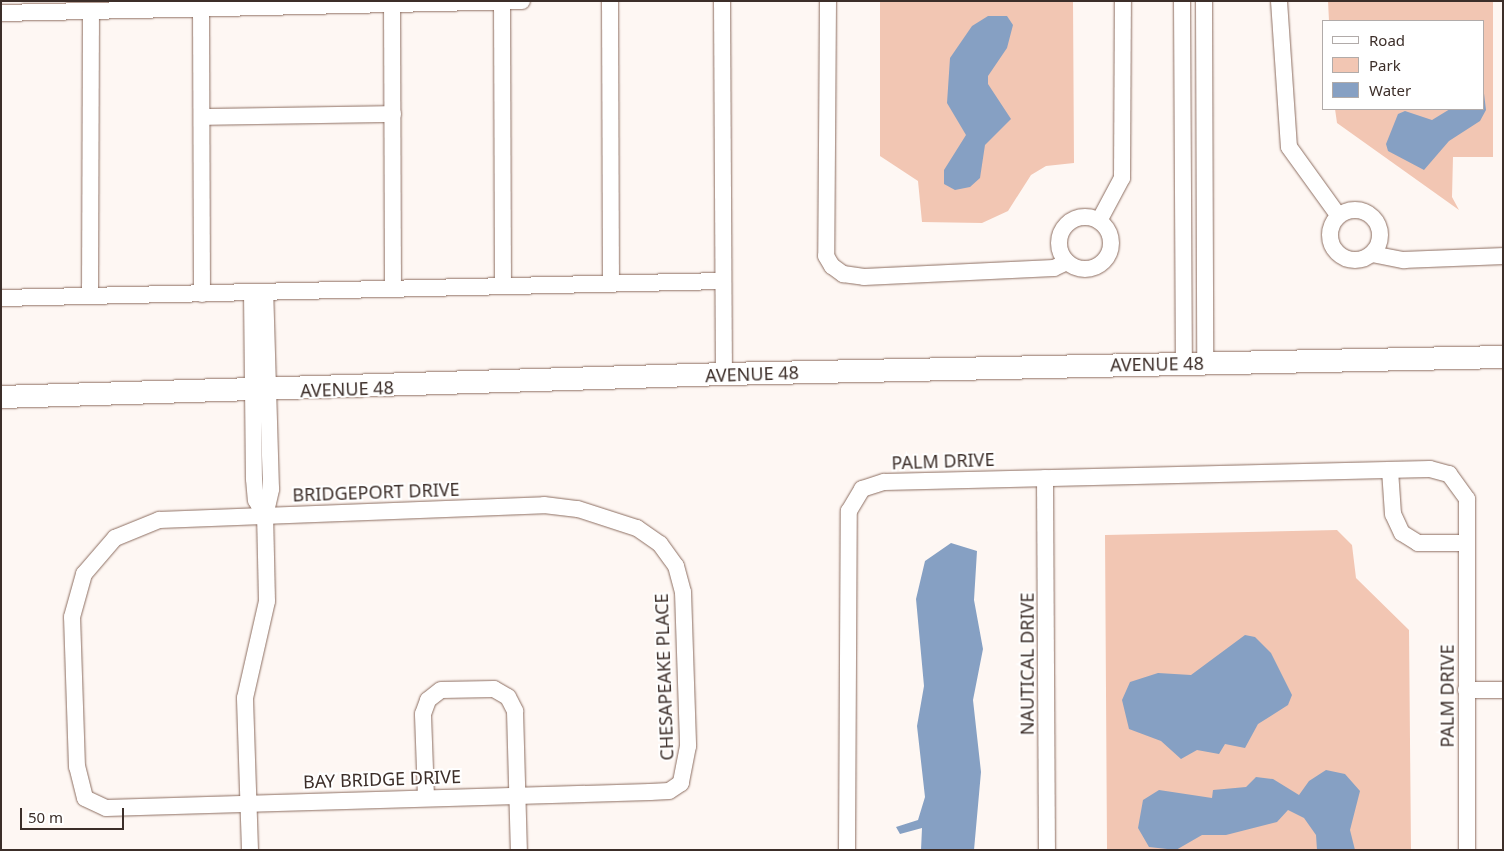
<!DOCTYPE html>
<style>
body{margin:0}
#map{position:relative;width:1504px;height:851px;overflow:hidden;background:#fef7f3;font-family:"Noto Sans",sans-serif}
div>[style]{position:absolute}
.green>*{inset:0;background:#f2c6b3}
.water>*{inset:0;background:#86a0c3}
.roads{filter:drop-shadow(0 0 1px #8d6e61) drop-shadow(0 0 1px #8d6e61)}
.minor>*{height:16px;margin:-8px;padding:0 8px;transform-origin:8px;border-radius:8px;background:#fff}
.minor>.ring{margin:-8px;padding:0;box-sizing:content-box;background:none;border:16px solid #fff;border-radius:50%}
.secondary>*{height:22px;margin:-11px;padding:0 11px;transform-origin:11px;border-radius:11px;background:#fff}
span{translate:-50% -50%;white-space:nowrap;text-align:center;line-height:1.15;-webkit-text-stroke:4px #fff;paint-order:stroke}
.street-label{font-size:18px;color:#3c2e29}
.frame{position:absolute;inset:0;border:2px solid #3c2e29;pointer-events:none}
.legend{position:absolute;left:1322px;top:20px;width:162px;height:90px;box-sizing:border-box;background:#fff;border:1px solid #b1aba9;margin:0;padding:6px 9px;list-style:none;font-size:15px;color:#3c2e29}
.legend li{display:flex;align-items:center;gap:10px;height:25px}
.legend b{width:25px;border:1px solid #b1aba9}
.scale{position:absolute;left:20px;top:808px;width:104px;height:22px;box-sizing:border-box;border:2px solid #3c2e29;border-top:0;padding-left:6px;font-size:15px;line-height:18px;white-space:nowrap;color:#3c2e29;-webkit-text-stroke:4px #fff;paint-order:stroke}
</style>
<div id="map">
<div class="green">
<i style="clip-path:polygon(880px 1px,1073px 1px,1074px 163px,1046px 166px,1031px 175px,1008px 211px,982px 223px,922px 222px,918px 181px,880px 156px)"></i>
<i style="clip-path:polygon(1328px 1px,1493px 1px,1493px 157px,1453px 157px,1452px 197px,1459px 210px,1337px 123px,1335px 109px,1483px 109px,1483px 21px,1329px 21px)"></i>
<i style="clip-path:polygon(1337px 530px,1352px 545px,1356px 578px,1409px 630px,1411px 850px,1107px 850px,1105px 535px)"></i>
</div>
<div class="water">
<i style="clip-path:polygon(988px 16px,1007px 16px,1013px 25px,1007px 48px,988px 76px,988px 84px,1011px 119px,985px 145px,980px 178px,970px 187px,955px 190px,944px 184px,944px 170px,966px 135px,947px 103px,950px 58px,972px 26px)"></i>
<i style="clip-path:polygon(1483px 85px,1486px 110px,1480px 121px,1449px 141px,1424px 170px,1388px 151px,1386px 144px,1398px 114px,1405px 111px,1432px 120px,1450px 109px,1483px 109px)"></i>
<i style="clip-path:polygon(951px 543px,977px 551px,974px 600px,983px 649px,973px 700px,981px 772px,974px 850px,921px 850px,922px 828px,900px 834px,896px 827px,918px 820px,925px 797px,917px 726px,924px 686px,916px 599px,925px 561px)"></i>
<i style="clip-path:polygon(1245px 635px,1255px 637px,1271px 653px,1292px 695px,1288px 705px,1258px 724px,1245px 748px,1225px 744px,1219px 754px,1197px 750px,1181px 759px,1161px 741px,1129px 729px,1122px 700px,1130px 682px,1158px 673px,1191px 675px)"></i>
<i style="clip-path:polygon(1326px 770px,1345px 774px,1360px 791px,1350px 830px,1355px 850px,1317px 850px,1316px 835px,1304px 818px,1288px 810px,1277px 822px,1226px 835px,1202px 835px,1176px 850px,1149px 847px,1138px 828px,1143px 800px,1159px 790px,1212px 798px,1213px 790px,1246px 787px,1256px 777px,1273px 779px,1299px 795px,1309px 781px)"></i>
</div>
<div class="roads">
<div class="minor">
<i style="left:392px;top:1px;width:288px;rotate:89.8deg"></i>
<i style="left:610px;top:1px;width:283px;rotate:89.8deg"></i>
<i style="left:722px;top:1px;width:373px;rotate:89.7deg"></i>
<i style="left:828px;top:1px;width:255px;rotate:90.4deg"></i>
<i style="left:826px;top:256px;width:12px;rotate:59deg"></i>
<i style="left:832px;top:266px;width:14px;rotate:36deg"></i>
<i style="left:843px;top:274px;width:21px;rotate:8deg"></i>
<i style="left:864px;top:277px;width:190px;rotate:-2.7deg"></i>
<i style="left:1054px;top:268px;width:14px;rotate:-25deg"></i>
<i style="left:1182px;top:1px;width:362px;rotate:89.7deg"></i>
<i style="left:1204px;top:1px;width:362px;rotate:89.8deg"></i>
<i style="left:1279px;top:1px;width:146px;rotate:86.1deg"></i>
<i style="left:1289px;top:147px;width:84px;rotate:54.2deg"></i>
<i style="left:502px;top:2px;width:284px;rotate:89.8deg"></i>
<i style="left:201px;top:8px;width:286px;rotate:89.8deg"></i>
<i style="left:1px;top:13px;width:521px;rotate:-1.32deg"></i>
<i style="left:202px;top:117px;width:191px;rotate:-0.9deg"></i>
<i class="ring" style="left:1330px;top:210px;width:34px;height:34px"></i>
<i class="ring" style="left:1059px;top:217px;width:36px;height:36px"></i>
<i style="left:1099px;top:221px;width:49px;rotate:-61.9deg"></i>
<i style="left:1122px;top:178px;width:177px;rotate:-89.7deg"></i>
<i style="left:1372px;top:254px;width:33px;rotate:11deg"></i>
<i style="left:1404px;top:260px;width:99px;rotate:-2.3deg"></i>
<i style="left:252px;top:292px;width:187px;rotate:89.4deg"></i>
<i style="left:254px;top:479px;width:21px;rotate:85deg"></i>
<i style="left:256px;top:500px;width:18px;rotate:61deg"></i>
<i style="left:90px;top:296px;width:285px;rotate:-89.8deg"></i>
<i style="left:1px;top:298px;width:722px;rotate:-1.35deg"></i>
<i style="left:1390px;top:470px;width:44px;rotate:86.1deg"></i>
<i style="left:1393px;top:514px;width:21px;rotate:65deg"></i>
<i style="left:1402px;top:533px;width:19px;rotate:32deg"></i>
<i style="left:1418px;top:543px;width:49px"></i>
<i style="left:1045px;top:478px;width:372px;rotate:89.7deg"></i>
<i style="left:544px;top:505px;width:34px;rotate:7deg"></i>
<i style="left:578px;top:509px;width:62px;rotate:17.9deg"></i>
<i style="left:637px;top:528px;width:28px;rotate:35deg"></i>
<i style="left:660px;top:544px;width:27px;rotate:54deg"></i>
<i style="left:676px;top:566px;width:27px;rotate:75deg"></i>
<i style="left:683px;top:592px;width:154px;rotate:88.1deg"></i>
<i style="left:688px;top:746px;width:38px;rotate:101deg"></i>
<i style="left:681px;top:783px;width:14px;rotate:146deg"></i>
<i style="left:669px;top:791px;width:19px;rotate:177deg"></i>
<i style="left:650px;top:792px;width:544px;rotate:178.32deg"></i>
<i style="left:106px;top:808px;width:23px;rotate:-155deg"></i>
<i style="left:85px;top:798px;width:32px;rotate:-104deg"></i>
<i style="left:77px;top:767px;width:150px;rotate:-91.9deg"></i>
<i style="left:72px;top:617px;width:45px;rotate:-74.4deg"></i>
<i style="left:84px;top:574px;width:48px;rotate:-49.3deg"></i>
<i style="left:115px;top:538px;width:48px;rotate:-22.2deg"></i>
<i style="left:159px;top:520px;width:385px;rotate:-2.2deg"></i>
<i style="left:1466px;top:690px;width:37px"></i>
<i style="left:426px;top:797px;width:83px;rotate:-92.1deg"></i>
<i style="left:423px;top:714px;width:15px;rotate:-70deg"></i>
<i style="left:428px;top:700px;width:16px;rotate:-38deg"></i>
<i style="left:441px;top:690px;width:53px;rotate:-1.1deg"></i>
<i style="left:494px;top:689px;width:16px;rotate:30deg"></i>
<i style="left:508px;top:697px;width:16px;rotate:63deg"></i>
<i style="left:515px;top:711px;width:139px;rotate:88.4deg"></i>
<i style="left:250px;top:850px;width:152px;rotate:-91.9deg"></i>
<i style="left:245px;top:698px;width:99px;rotate:-77.2deg"></i>
<i style="left:267px;top:601px;width:85px;rotate:-91.3deg"></i>
<i style="left:265px;top:516px;width:28px;rotate:-77deg"></i>
<i style="left:271px;top:489px;width:197px;rotate:-91.7deg"></i>
<i style="left:847px;top:850px;width:339px;rotate:-89.7deg"></i>
<i style="left:849px;top:511px;width:26px;rotate:-59deg"></i>
<i style="left:862px;top:489px;width:23px;rotate:-18deg"></i>
<i style="left:884px;top:482px;width:546px;rotate:-1.36deg"></i>
<i style="left:1430px;top:469px;width:20px;rotate:15deg"></i>
<i style="left:1449px;top:474px;width:31px;rotate:54deg"></i>
<i style="left:1467px;top:499px;width:351px;rotate:90deg"></i>
</div>
<div class="secondary">
<i style="left:1px;top:397px;width:723px;rotate:-1.82deg"></i>
<i style="left:724px;top:374px;width:779px;rotate:-1.25deg"></i>
</div>
</div>
<div class="street-label">
<span style="left:1157px;top:364px;rotate:-1deg">AVENUE 48</span>
<span style="left:752px;top:374px;rotate:-2deg">AVENUE 48</span>
<span style="left:347px;top:389px;rotate:-2deg">AVENUE 48</span>
<span style="left:943px;top:461px;rotate:-2deg">PALM DRIVE</span>
<span style="left:376px;top:492px;rotate:-2deg">BRIDGEPORT DRIVE</span>
<span style="left:1027px;top:664px;rotate:-90deg">NAUTICAL DRIVE</span>
<span style="left:664px;top:677px;rotate:-92deg">CHESAPEAKE PLACE</span>
<span style="left:1447px;top:696px;rotate:-90deg">PALM DRIVE</span>
<span style="left:382px;top:779px;rotate:-2deg">BAY BRIDGE DRIVE</span>
</div>
<div class="frame"></div>
<ul class="legend">
<li><b style="height:6px;background:#fff"></b>Road</li>
<li><b style="height:14px;background:#f2c6b3"></b>Park</li>
<li><b style="height:14px;background:#86a0c3"></b>Water</li>
</ul>
<div class="scale">50 m</div>
</div>
